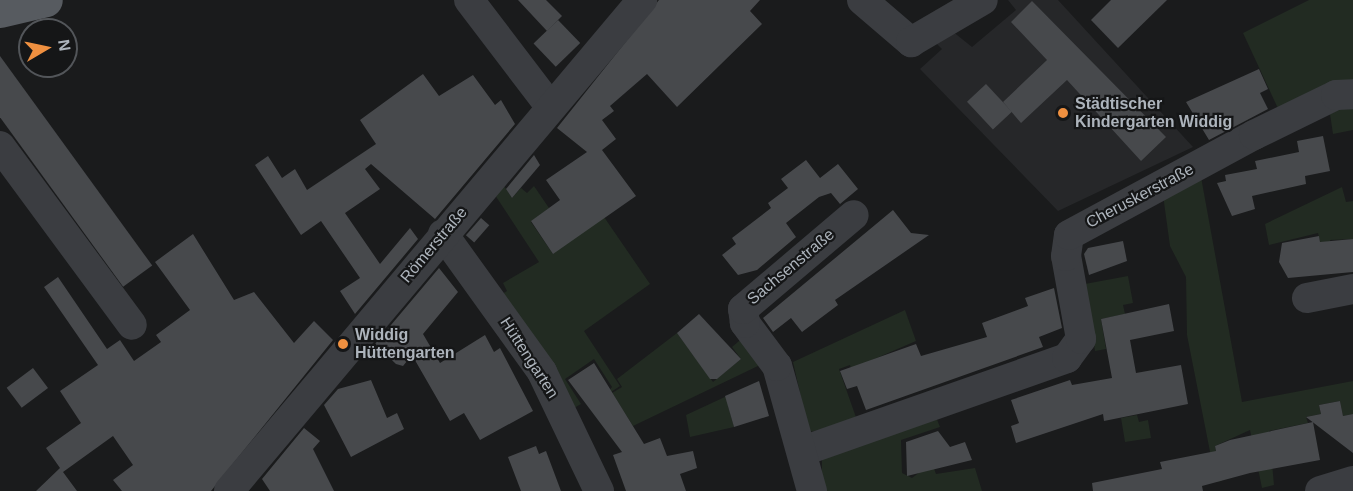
<!DOCTYPE html>
<meta charset="utf-8">
<style>
body{margin:0}
#map{position:relative;width:1353px;height:491px;overflow:hidden;background:#1a1b1c;font-family:Arial,sans-serif}
div>[style]{position:absolute}
.built>*{inset:0;background:#262729}
.green>*{inset:0;background:#222b22}
.building>*{inset:0;background:#47494c;transform-origin:0 0}
.minor>*{height:30px;margin:-15px;padding:0 15px;transform-origin:15px;border-radius:15px;background:#3b3d41}
.major>*{height:33px;margin:-16.5px;padding:0 16.5px;transform-origin:16.5px;border-radius:16.5px;background:#575b60}
.dots>*{width:16px;height:16px;translate:-50% -50%;box-sizing:border-box;border:3px solid #151617;border-radius:50%}
span{translate:-50% -50%;white-space:nowrap;text-align:center;line-height:1.15;-webkit-text-stroke:4.5px #151617;paint-order:stroke}
.poi-label{font-size:16px;color:#adb4bc;font-weight:700}
.left{translate:0 -50%;text-align:left}
.street-label{font-size:16px;color:#adb4bc}
.north{position:absolute;left:18px;top:18px;width:60px;height:60px;box-sizing:border-box;background:#151617;border:2px solid #525559;border-radius:50%;rotate:81deg;font-size:16px;font-weight:700;line-height:24px;text-align:center;color:#adb4bc}
.north::after{content:'';display:block;margin:auto;width:21px;height:27px;background:#ef9040;clip-path:polygon(50% 0,100% 100%,50% 72%,0 100%)}
</style>
<div id="map">
<div class="built">
<i style="clip-path:polygon(1008px 0,1058px 0,1193px 147px,1058px 211px,920px 69px,942px 49px,931px 38px,947px 27px,972px 47px,1016px 10px)"></i>
</div>
<div class="green">
<i style="clip-path:polygon(1309px 0,1353px 0,1353px 81px,1281px 115px,1243px 33px)"></i>
<i style="clip-path:polygon(1353px 104px,1353px 130px,1333px 134px,1330px 114px)"></i>
<i style="clip-path:polygon(1201px 177px,1242px 402px,1353px 381px,1353px 414px,1343px 416px,1340px 401px,1319px 405px,1321px 414px,1306px 417px,1308px 423px,1269px 431px,1274px 485px,1262px 488px,1250px 430px,1215px 446px,1222px 481px,1216px 482px,1187px 335px,1186px 277px,1170px 246px,1163px 195px)"></i>
<i style="clip-path:polygon(502px 183px,512px 198px,521px 188px,527px 193px,534px 186px,549px 208px,531px 222px,553px 254px,589px 195px,650px 284px,584px 331px,620px 386px,605px 396px,612px 387px,594px 359px,565px 379px,581px 404px,574px 408px,497px 297px,507px 291px,503px 283px,539px 262px,493px 192px)"></i>
<i style="clip-path:polygon(1342px 187px,1346px 202px,1353px 201px,1353px 239px,1330px 240px,1333px 256px,1324px 258px,1318px 233px,1269px 245px,1265px 224px)"></i>
<i style="clip-path:polygon(1128px 276px,1133px 303px,1123px 305px,1125px 314px,1101px 319px,1106px 349px,1095px 351px,1085px 284px)"></i>
<i style="clip-path:polygon(905px 310px,916px 341px,851px 369px,850px 365px,839px 369px,858px 423px,809px 432px,793px 362px)"></i>
<i style="clip-path:polygon(677px 333px,713px 382px,741px 359px,732px 347px,745px 336px,760px 365px,633px 426px,612px 393px,622px 387px,617px 379px)"></i>
<i style="clip-path:polygon(742px 389px,746px 401px,728px 406px,734px 427px,690px 437px,686px 415px)"></i>
<i style="clip-path:polygon(1137px 415px,1139px 422px,1148px 420px,1151px 438px,1125px 442px,1121px 418px)"></i>
<i style="clip-path:polygon(936px 417px,940px 427px,901px 440px,902px 473px,912px 478px,932px 463px,936px 474px,975px 468px,982px 491px,822px 491px,822px 457px)"></i>
</div>
<div class="building">
<i style="clip-path:polygon(518px 0,546px 0,562px 16px,547px 31px)"></i>
<i style="clip-path:polygon(659px 0,760px 0,750px 11px,762px 24px,677px 107px,647px 74px,610px 106px,614px 111px,602px 120px,616px 139px,602px 150px,636px 196px,553px 254px,531px 221px,560px 200px,546px 180px,587px 152px,557px 128px)"></i>
<i style="clip-path:polygon(1111px 0,1167px 0,1118px 48px,1091px 20px)"></i>
<i style="clip-path:polygon(1032px 1px,1166px 137px,1141px 161px,1067px 80px,1021px 123px,1003px 102px,1047px 60px,1011px 22px)"></i>
<i style="left:558px;top:20px;width:32px;height:34px;rotate:46deg"></i>
<i style="left:0;top:56px;width:259px;height:36px;rotate:54deg"></i>
<i style="clip-path:polygon(1259px 69px,1268px 89px,1260px 93px,1268px 109px,1209px 140px,1186px 102px)"></i>
<i style="clip-path:polygon(423px 74px,439px 96px,473px 75px,495px 105px,501px 100px,515px 124px,435px 219px,371px 164px,365px 169px,380px 189px,345px 213px,380px 264px,410px 228px,418px 239px,355px 314px,340px 291px,360px 278px,321px 221px,301px 235px,255px 165px,268px 156px,282px 178px,295px 169px,307px 190px,376px 144px,360px 120px)"></i>
<i style="left:986px;top:84px;width:38px;height:26px;rotate:47deg"></i>
<i style="clip-path:polygon(1323px 136px,1330px 171px,1305px 176px,1306px 184px,1252px 196px,1255px 209px,1232px 216px,1217px 183px,1226px 181px,1225px 175px,1257px 169px,1255px 161px,1299px 152px,1297px 141px)"></i>
<i style="clip-path:polygon(534px 155px,540px 165px,512px 198px,506px 189px)"></i>
<i style="clip-path:polygon(806px 160px,820px 178px,838px 164px,858px 189px,840px 204px,831px 193px,819px 197px,786px 223px,796px 237px,757px 270px,738px 275px,722px 255px,736px 244px,732px 238px,771px 208px,768px 203px,788px 188px,781px 179px)"></i>
<i style="clip-path:polygon(893px 210px,911px 233px,929px 235px,835px 300px,838px 305px,802px 332px,791px 318px,773px 332px,763px 318px)"></i>
<i style="left:481px;top:218px;width:11px;height:23px;rotate:41deg"></i>
<i style="clip-path:polygon(193px 234px,234px 300px,254px 292px,294px 343px,314px 321px,333px 340px,211px 491px,122px 491px,113px 480px,133px 465px,113px 436px,63px 472px,77px 491px,36px 491px,60px 468px,46px 448px,81px 423px,60px 391px,98px 365px,44px 287px,58px 277px,107px 349px,120px 340px,134px 361px,161px 342px,156px 335px,190px 310px,155px 262px)"></i>
<i style="clip-path:polygon(1319px 236px,1320px 242px,1353px 239px,1353px 272px,1288px 278px,1279px 262px,1282px 243px)"></i>
<i style="clip-path:polygon(1123px 241px,1127px 261px,1089px 275px,1084px 254px,1088px 248px)"></i>
<i style="clip-path:polygon(439px 268px,458px 292px,423px 334px,440px 363px,485px 335px,494px 352px,500px 348px,533px 411px,480px 440px,464px 413px,450px 421px,412px 355px,403px 366px,396px 364px,375px 344px)"></i>
<i style="clip-path:polygon(1054px 288px,1062px 328px,1039px 337px,1043px 347px,866px 410px,857px 386px,847px 389px,840px 371px,916px 344px,921px 356px,987px 337px,982px 323px,1028px 306px,1025px 298px)"></i>
<i style="clip-path:polygon(1169px 304px,1174px 331px,1130px 340px,1136px 373px,1181px 365px,1188px 404px,1104px 421px,1103px 414px,1016px 443px,1011px 426px,1019px 423px,1011px 400px,1070px 380px,1072px 385px,1112px 378px,1101px 319px)"></i>
<i style="clip-path:polygon(699px 314px,741px 359px,717px 379px,710px 379px,677px 333px)"></i>
<i style="clip-path:polygon(594px 363px,644px 444px,660px 438px,667px 456px,693px 451px,697px 468px,680px 474px,686px 491px,626px 491px,613px 455px,622px 452px,568px 380px)"></i>
<i style="left:33px;top:368px;width:25px;height:33px;rotate:53deg"></i>
<i style="clip-path:polygon(371px 380px,387px 418px,397px 413px,404px 429px,351px 457px,324px 405px,338px 389px)"></i>
<i style="clip-path:polygon(759px 381px,769px 416px,734px 427px,725px 396px)"></i>
<i style="clip-path:polygon(1340px 401px,1343px 416px,1353px 414px,1353px 453px,1306px 417px,1321px 414px,1319px 405px)"></i>
<i style="clip-path:polygon(1313px 422px,1320px 460px,1250px 473px,1202px 486px,1203px 491px,1093px 491px,1092px 483px,1162px 469px,1160px 462px,1216px 451px,1215px 446px,1230px 440px)"></i>
<i style="clip-path:polygon(304px 428px,320px 441px,313px 449px,334px 491px,270px 491px,262px 479px)"></i>
<i style="clip-path:polygon(938px 431px,950px 447px,965px 442px,972px 460px,907px 476px,906px 442px)"></i>
<i style="clip-path:polygon(536px 446px,539px 454px,546px 451px,561px 491px,521px 491px,508px 457px)"></i>
</div>
<div class="minor">
<i style="left:469px;top:0;width:132px;rotate:52.7deg"></i>
<i style="left:862px;top:0;width:65px;rotate:40.6deg"></i>
<i style="left:911px;top:42px;width:83px;rotate:-30.3deg"></i>
<i style="left:0;top:146px;width:222px;rotate:53.6deg"></i>
<i style="left:443px;top:234px;width:170px;rotate:54.3deg"></i>
<i style="left:542px;top:372px;width:132px;rotate:64.4deg"></i>
<i style="left:1307px;top:298px;width:47px;rotate:-11.1deg"></i>
<i style="left:803px;top:451px;width:280px;rotate:-19.4deg"></i>
<i style="left:1067px;top:358px;width:24px;rotate:-54deg"></i>
<i style="left:1081px;top:339px;width:84px;rotate:-100.2deg"></i>
<i style="left:1066px;top:256px;width:21px;rotate:-82deg"></i>
<i style="left:1069px;top:235px;width:210px;rotate:-28.4deg"></i>
<i style="left:1254px;top:135px;width:91px;rotate:-26deg"></i>
<i style="left:1336px;top:95px;width:17px;rotate:-3deg"></i>
<i style="left:229px;top:491px;width:642px;rotate:-49.93deg"></i>
<i style="left:812px;top:491px;width:130px;rotate:-105.6deg"></i>
<i style="left:777px;top:366px;width:54px;rotate:-126.7deg"></i>
<i style="left:745px;top:323px;width:14px;rotate:-98deg"></i>
<i style="left:743px;top:309px;width:145px;rotate:-40.3deg"></i>
<i style="left:1320px;top:491px;width:34px;rotate:-17deg"></i>
</div>
<div class="major">
<i style="left:0;top:11px;width:47px;rotate:-13.4deg"></i>
</div>
<div class="dots">
<i style="left:1063px;top:113px;background:#ef9040"></i>
<i style="left:343px;top:344px;background:#ef9040"></i>
</div>
<div class="poi-label">
<span class="left" style="left:1075px;top:113px">Städtischer<br>Kindergarten Widdig</span>
<span class="left" style="left:355px;top:344px">Widdig<br>Hüttengarten</span>
</div>
<div class="street-label">
<span style="left:1140px;top:196px;rotate:-28deg">Cheruskerstraße</span>
<span style="left:434px;top:245px;rotate:-50deg">Römerstraße</span>
<span style="left:791px;top:267px;rotate:-40deg">Sachsenstraße</span>
<span style="left:529px;top:358px;rotate:57deg">Hüttengarten</span>
</div>
<div class="north">N</div>
</div>
